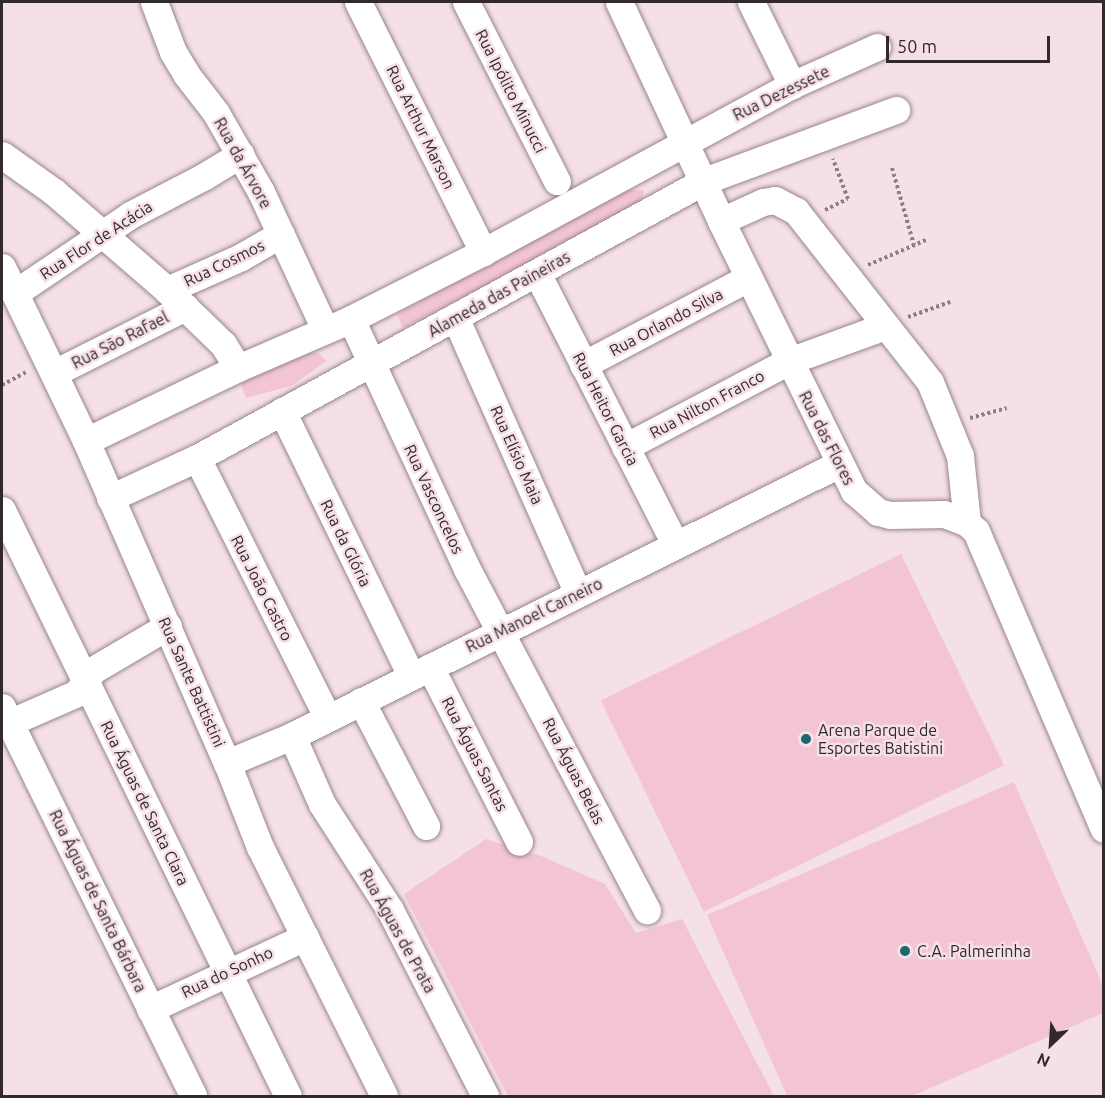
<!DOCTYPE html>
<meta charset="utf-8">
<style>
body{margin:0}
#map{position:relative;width:1105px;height:1098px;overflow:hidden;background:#f5e0e7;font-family:Ubuntu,sans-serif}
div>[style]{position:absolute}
.green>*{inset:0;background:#f3c4d4;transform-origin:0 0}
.path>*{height:4px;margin-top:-2px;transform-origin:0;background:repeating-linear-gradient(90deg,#8c7e83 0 3px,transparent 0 6px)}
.roads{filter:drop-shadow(0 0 2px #98858b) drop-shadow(0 0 2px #98858b)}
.minor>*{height:27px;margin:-13.5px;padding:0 13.5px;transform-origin:13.5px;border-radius:13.5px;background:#fff}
.dots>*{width:16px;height:16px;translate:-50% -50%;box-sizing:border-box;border:3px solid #f5e0e7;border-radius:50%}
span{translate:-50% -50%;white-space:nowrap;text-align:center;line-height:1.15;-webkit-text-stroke:5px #f5e0e7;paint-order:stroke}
.street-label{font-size:16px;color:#31292c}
.poi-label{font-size:16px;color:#31292c}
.left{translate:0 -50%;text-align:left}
.frame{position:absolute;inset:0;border:3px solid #31292c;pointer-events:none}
.north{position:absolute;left:1021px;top:1014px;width:60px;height:60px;-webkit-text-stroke:4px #f5e0e7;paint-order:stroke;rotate:205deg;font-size:16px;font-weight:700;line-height:24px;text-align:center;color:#31292c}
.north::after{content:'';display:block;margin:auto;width:21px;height:27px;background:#31292c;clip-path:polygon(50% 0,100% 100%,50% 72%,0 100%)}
.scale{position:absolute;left:886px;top:36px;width:164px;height:27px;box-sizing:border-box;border:3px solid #31292c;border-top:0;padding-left:8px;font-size:18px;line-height:21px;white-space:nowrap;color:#31292c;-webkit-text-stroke:4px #f5e0e7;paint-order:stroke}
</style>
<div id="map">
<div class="green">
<i style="clip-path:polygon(628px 190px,644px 190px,641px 206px,403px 328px,397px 314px)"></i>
<i style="clip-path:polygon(318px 353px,327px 361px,291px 386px,246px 398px,239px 379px,290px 355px)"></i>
<i style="left:901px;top:554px;width:235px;height:334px;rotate:64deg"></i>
<i style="clip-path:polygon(1014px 782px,1103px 986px,1103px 1013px,912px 1096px,787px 1096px,707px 915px)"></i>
<i style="clip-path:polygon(486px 839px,541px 856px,605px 884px,636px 933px,682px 919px,774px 1096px,508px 1096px,404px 894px)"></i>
</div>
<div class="path">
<i style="left:892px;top:168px;width:80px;rotate:74.1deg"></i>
<i style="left:825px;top:210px;width:25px;rotate:-26deg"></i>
<i style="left:848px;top:199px;width:43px;rotate:-110.6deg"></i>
<i style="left:868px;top:265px;width:63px;rotate:-23.3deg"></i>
<i style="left:908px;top:317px;width:45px;rotate:-19.7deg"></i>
<i style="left:2px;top:385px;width:27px;rotate:-28deg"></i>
<i style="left:970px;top:418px;width:38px;rotate:-15deg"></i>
</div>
<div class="roads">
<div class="minor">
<i style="left:154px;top:2px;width:53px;rotate:69.2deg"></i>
<i style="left:173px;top:52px;width:26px;rotate:59deg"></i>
<i style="left:186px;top:74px;width:49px;rotate:52.4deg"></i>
<i style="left:216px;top:113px;width:91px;rotate:60.3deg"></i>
<i style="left:261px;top:192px;width:151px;rotate:65deg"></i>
<i style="left:358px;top:2px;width:280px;rotate:63.4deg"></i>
<i style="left:466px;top:2px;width:201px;rotate:63.1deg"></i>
<i style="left:619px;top:2px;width:242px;rotate:65deg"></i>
<i style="left:721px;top:221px;width:301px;rotate:63.8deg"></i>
<i style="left:854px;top:491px;width:32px;rotate:41deg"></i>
<i style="left:878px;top:512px;width:12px;rotate:14deg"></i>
<i style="left:890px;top:515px;width:54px;rotate:-1.1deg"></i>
<i style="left:944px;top:514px;width:25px;rotate:21deg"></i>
<i style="left:967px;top:523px;width:12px;rotate:42deg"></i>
<i style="left:976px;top:531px;width:324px;rotate:66.8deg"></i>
<i style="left:751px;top:2px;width:93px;rotate:63.7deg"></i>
<i style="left:2px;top:155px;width:64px;rotate:35.4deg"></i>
<i style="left:54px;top:192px;width:150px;rotate:40.9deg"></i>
<i style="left:167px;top:290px;width:78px;rotate:44deg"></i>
<i style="left:223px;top:344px;width:28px;rotate:58deg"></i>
<i style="left:721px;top:221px;width:46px;rotate:-24.3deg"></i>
<i style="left:763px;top:202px;width:12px;rotate:-9deg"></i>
<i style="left:775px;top:200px;width:24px;rotate:28deg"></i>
<i style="left:796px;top:211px;width:217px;rotate:51.9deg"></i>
<i style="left:930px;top:382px;width:80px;rotate:67.9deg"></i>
<i style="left:960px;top:456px;width:67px;rotate:84deg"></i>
<i style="left:2px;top:267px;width:193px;rotate:64.2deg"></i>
<i style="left:86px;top:441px;width:352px;rotate:66.4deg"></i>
<i style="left:227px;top:763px;width:90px;rotate:68.6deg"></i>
<i style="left:260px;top:847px;width:278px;rotate:63.5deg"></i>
<i style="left:537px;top:273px;width:304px;rotate:63deg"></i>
<i style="left:167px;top:290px;width:81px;rotate:-24deg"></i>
<i style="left:241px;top:257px;width:46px;rotate:-29.9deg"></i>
<i style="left:15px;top:293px;width:139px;rotate:-34.1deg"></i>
<i style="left:130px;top:215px;width:82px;rotate:-27.5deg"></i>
<i style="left:203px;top:177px;width:44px;rotate:-31.2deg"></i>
<i style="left:455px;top:317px;width:302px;rotate:66deg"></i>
<i style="left:351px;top:319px;width:276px;rotate:65.1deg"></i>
<i style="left:467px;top:569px;width:386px;rotate:62.2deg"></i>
<i style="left:583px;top:365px;width:187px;rotate:-27.8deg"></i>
<i style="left:54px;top:373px;width:147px;rotate:-26.7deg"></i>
<i style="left:282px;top:411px;width:295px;rotate:64deg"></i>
<i style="left:86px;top:441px;width:169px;rotate:-25.7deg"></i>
<i style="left:238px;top:368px;width:123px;rotate:-23.4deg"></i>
<i style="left:351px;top:319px;width:148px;rotate:-26.9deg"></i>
<i style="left:483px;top:252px;width:351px;rotate:-28.4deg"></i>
<i style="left:792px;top:85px;width:93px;rotate:-24.1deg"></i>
<i style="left:625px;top:447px;width:185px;rotate:-27.7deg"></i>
<i style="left:789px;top:361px;width:102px;rotate:-20deg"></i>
<i style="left:197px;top:458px;width:290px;rotate:63.3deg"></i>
<i style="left:110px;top:498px;width:96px;rotate:-24.7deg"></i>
<i style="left:197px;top:458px;width:578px;rotate:-28.65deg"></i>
<i style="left:704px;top:181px;width:205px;rotate:-20.3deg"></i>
<i style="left:2px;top:510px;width:652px;rotate:63.99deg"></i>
<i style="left:430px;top:667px;width:196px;rotate:63deg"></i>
<i style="left:361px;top:701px;width:141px;rotate:62.5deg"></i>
<i style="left:2px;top:707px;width:433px;rotate:63.8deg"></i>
<i style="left:11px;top:722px;width:72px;rotate:-23.7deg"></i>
<i style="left:77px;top:693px;width:28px;rotate:-55deg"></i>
<i style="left:93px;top:670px;width:87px;rotate:-30.4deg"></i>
<i style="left:292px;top:736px;width:74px;rotate:66.2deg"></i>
<i style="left:322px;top:804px;width:126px;rotate:57.3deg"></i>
<i style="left:390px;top:910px;width:209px;rotate:62.9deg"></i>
<i style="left:227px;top:763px;width:70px;rotate:-22.6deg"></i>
<i style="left:292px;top:736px;width:611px;rotate:-26.44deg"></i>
<i style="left:150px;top:1009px;width:171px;rotate:-24.9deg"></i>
</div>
</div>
<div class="dots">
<i style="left:806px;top:739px;background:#1a676e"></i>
<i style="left:905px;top:951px;background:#1a676e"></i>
</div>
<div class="street-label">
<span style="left:511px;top:91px;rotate:63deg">Rua Ipólito Minucci</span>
<span style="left:781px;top:93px;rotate:-26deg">Rua Dezessete</span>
<span style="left:421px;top:127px;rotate:64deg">Rua Arthur Marson</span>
<span style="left:243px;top:163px;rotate:61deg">Rua da Árvore</span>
<span style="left:96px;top:240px;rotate:-33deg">Rua Flor de Acácia</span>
<span style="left:224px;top:263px;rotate:-26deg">Rua Cosmos</span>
<span style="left:499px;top:294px;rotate:-29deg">Alameda das Paineiras</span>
<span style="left:666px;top:322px;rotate:-28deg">Rua Orlando Silva</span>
<span style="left:120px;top:340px;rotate:-27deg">Rua São Rafael</span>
<span style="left:707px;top:404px;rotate:-28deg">Rua Nilton Franco</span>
<span style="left:606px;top:409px;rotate:63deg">Rua Heitor Garcia</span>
<span style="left:827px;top:438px;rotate:63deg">Rua das Flores</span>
<span style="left:517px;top:455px;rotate:66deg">Rua Elísio Maia</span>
<span style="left:434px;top:499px;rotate:65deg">Rua Vasconcelos</span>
<span style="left:346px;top:543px;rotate:64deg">Rua da Glória</span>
<span style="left:262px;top:588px;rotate:63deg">Rua João Castro</span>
<span style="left:534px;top:615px;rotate:-26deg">Rua Manoel Carneiro</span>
<span style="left:192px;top:682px;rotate:66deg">Rua Sante Battistini</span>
<span style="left:475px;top:754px;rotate:63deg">Rua Águas Santas</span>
<span style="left:574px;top:771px;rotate:63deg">Rua Águas Belas</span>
<span style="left:145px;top:803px;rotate:64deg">Rua Águas de Santa Clara</span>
<span style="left:98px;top:901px;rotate:64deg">Rua Águas de Santa Bárbara</span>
<span style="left:398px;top:931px;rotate:61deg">Rua Águas de Prata</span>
<span style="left:227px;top:972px;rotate:-25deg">Rua do Sonho</span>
</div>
<div class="poi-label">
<span class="left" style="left:818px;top:739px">Arena Parque de<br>Esportes Batistini</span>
<span class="left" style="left:917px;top:951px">C.A. Palmerinha</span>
</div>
<div class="frame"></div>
<div class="north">N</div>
<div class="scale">50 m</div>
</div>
